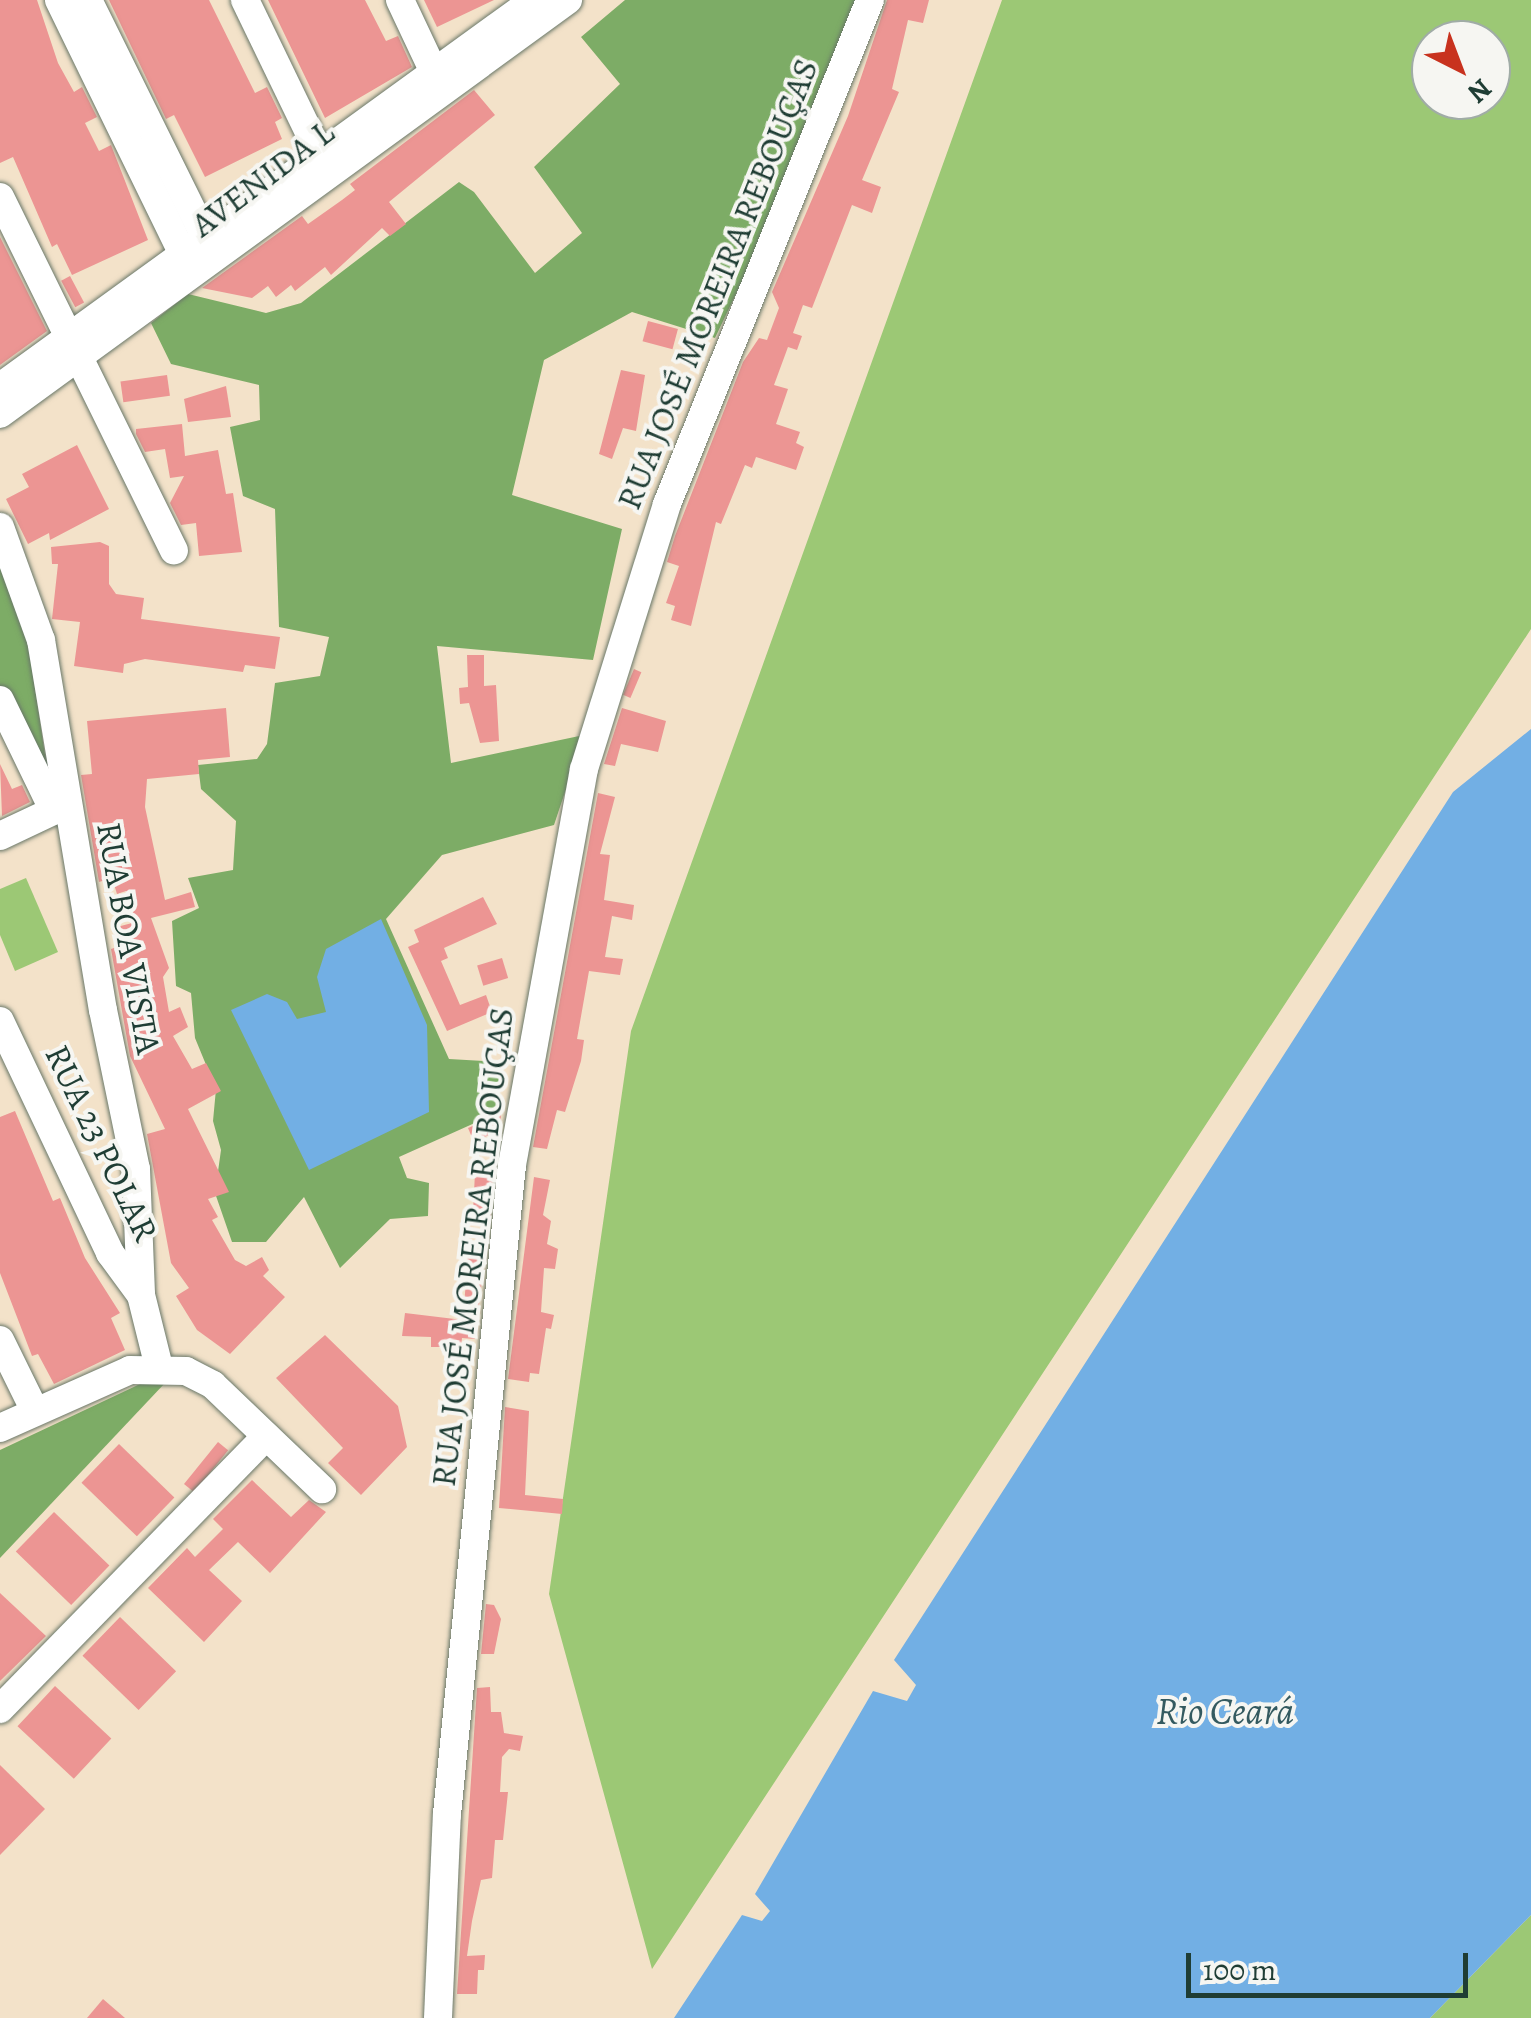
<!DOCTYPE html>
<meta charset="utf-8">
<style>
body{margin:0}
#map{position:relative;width:1531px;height:2018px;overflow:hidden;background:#f3e2c9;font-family:Alegreya,serif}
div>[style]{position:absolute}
.green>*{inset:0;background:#9cc875}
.forest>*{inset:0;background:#7dac66}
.water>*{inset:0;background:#72afe4}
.building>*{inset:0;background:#ec9593;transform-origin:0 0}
.roads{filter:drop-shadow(0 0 2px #697768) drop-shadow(0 0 2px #697768)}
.minor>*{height:28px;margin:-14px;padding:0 14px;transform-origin:14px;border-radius:14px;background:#fff}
span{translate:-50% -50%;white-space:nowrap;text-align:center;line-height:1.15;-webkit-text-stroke:8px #f6f6f2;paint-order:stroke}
.street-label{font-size:35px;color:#1f3d34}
.water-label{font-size:38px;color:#345a60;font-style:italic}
.north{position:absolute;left:1411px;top:20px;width:100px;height:100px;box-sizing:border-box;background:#f6f6f2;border:2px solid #a0aca6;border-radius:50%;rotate:138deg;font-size:28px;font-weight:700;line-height:40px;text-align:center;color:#1f3d34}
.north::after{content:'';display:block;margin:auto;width:35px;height:45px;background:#c8321e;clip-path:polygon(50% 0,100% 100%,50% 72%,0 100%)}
.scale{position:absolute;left:1186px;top:1953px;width:282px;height:45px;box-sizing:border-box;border:5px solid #1f3d34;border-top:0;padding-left:12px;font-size:30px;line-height:35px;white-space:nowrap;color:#1f3d34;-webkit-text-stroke:8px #f6f6f2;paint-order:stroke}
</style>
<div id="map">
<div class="green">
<i style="clip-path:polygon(evenodd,1002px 0,1531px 0,1531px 629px,652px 1969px,549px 1594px,631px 1031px,1002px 0,1431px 40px,1491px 40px,1491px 100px,1431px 100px,1431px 40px)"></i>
<i style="clip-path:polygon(26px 878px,58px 952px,15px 971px,0 935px,0 889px)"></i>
<i style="clip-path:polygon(1531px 1915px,1531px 2018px,1430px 2018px)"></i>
</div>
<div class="forest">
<i style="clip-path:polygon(625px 0,856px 0,806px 147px,715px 338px,632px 312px,544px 360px,512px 495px,622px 529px,593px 660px,437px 646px,451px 763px,584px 735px,554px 825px,442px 855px,386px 919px,449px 1059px,501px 1062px,497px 1113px,399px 1157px,407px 1178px,429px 1183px,428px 1216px,390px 1219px,340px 1268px,304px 1197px,266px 1242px,232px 1242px,215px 1193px,221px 1150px,213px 1121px,216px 1089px,195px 1038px,191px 993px,176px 986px,172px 921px,199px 908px,188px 878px,233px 870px,236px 821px,201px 789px,198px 765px,257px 759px,267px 744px,275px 683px,320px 676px,329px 637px,279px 627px,275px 509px,243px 496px,230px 427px,260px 420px,259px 385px,171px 364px,151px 323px,188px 294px,266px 313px,301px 303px,459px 182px,474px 192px,535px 273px,582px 233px,534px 167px,620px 84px,581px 37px)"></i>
<i style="clip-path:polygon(0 561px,28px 641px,49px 782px,0 686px)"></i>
<i style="clip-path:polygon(157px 1376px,165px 1383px,0 1558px,0 1450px)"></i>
</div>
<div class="water">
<i style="clip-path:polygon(1531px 729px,1531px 1915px,1430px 2018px,674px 2018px,742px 1915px,762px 1921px,770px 1911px,755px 1894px,873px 1691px,907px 1701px,916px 1685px,894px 1660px,1453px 792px)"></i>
<i style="clip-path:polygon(381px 919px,427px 1025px,429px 1112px,309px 1170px,231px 1010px,267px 994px,287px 1002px,297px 1019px,326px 1012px,317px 977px,326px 949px)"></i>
</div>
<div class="building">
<i style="clip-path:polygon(0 0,37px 0,58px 63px,74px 92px,82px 87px,97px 117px,85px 123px,99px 151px,111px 145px,148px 240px,72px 275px,57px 244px,52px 247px,13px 157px,0 163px)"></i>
<i style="clip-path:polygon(109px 0,209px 0,255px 93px,267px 87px,282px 118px,275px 122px,282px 139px,205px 177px,174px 115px,166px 119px)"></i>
<i style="clip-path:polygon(268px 0,365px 0,386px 41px,398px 36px,412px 67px,325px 118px)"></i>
<i style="clip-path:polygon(424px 0,494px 0,437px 27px)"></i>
<i style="clip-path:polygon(887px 0,929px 0,923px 23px,908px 20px,892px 89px,899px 92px,862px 180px,881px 187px,872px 213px,852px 205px,812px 308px,803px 305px,793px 333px,802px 336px,797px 350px,788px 347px,774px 385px,788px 389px,776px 424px,800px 432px,796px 443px,804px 447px,796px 470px,756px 457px,752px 468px,745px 465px,721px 524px,716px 522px,691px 626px,671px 620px,675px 606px,666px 603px,679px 566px,667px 562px,675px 536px,743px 362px,759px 338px,767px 340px,779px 308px,772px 292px,848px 116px)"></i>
<i style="clip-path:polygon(474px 90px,495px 115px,389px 202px,406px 224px,390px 236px,382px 228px,331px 275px,325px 267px,295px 291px,291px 285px,276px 297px,268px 286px,252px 298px,202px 288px,302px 216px,308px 224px,342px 200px,355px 190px,350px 184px)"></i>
<i style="clip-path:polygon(0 237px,47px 331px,0 365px)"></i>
<i style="left:70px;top:276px;width:30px;height:10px;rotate:62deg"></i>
<i style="left:648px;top:321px;width:31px;height:21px;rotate:15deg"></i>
<i style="clip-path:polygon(621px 370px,645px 375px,636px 431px,623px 428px,612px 459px,599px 454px)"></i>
<i style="left:167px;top:375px;width:21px;height:47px;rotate:82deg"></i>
<i style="clip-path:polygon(226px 386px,231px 417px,188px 422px,184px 399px)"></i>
<i style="clip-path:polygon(182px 424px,185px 456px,218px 450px,226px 494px,233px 493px,242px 552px,199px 556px,196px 523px,181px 525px,170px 503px,184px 476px,170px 478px,165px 449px,145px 452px,136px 434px,136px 429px)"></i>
<i style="clip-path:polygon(77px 445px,109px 509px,50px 540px,49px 533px,28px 544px,6px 499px,29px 487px,22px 474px)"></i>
<i style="clip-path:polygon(100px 542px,109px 546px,109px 584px,116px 594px,144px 598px,141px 619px,280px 637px,275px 669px,245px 665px,243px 672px,145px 659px,124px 664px,123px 673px,74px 666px,80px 622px,52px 619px,58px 564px,52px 564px,51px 547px)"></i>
<i style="clip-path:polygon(467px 655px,484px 655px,484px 686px,496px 685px,499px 741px,480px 743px,469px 703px,460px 704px,459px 688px,468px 687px)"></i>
<i style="left:634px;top:669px;width:8px;height:28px;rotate:23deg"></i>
<i style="clip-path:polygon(226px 708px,230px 757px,198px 760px,199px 774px,147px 779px,145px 807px,165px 900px,191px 892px,195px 907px,151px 918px,169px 968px,163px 977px,169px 1012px,180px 1007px,188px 1027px,173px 1036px,192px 1069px,206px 1063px,221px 1091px,188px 1109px,229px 1192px,208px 1199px,218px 1217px,212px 1220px,235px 1260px,246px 1266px,262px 1257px,269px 1270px,263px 1276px,285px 1297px,230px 1354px,197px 1330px,176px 1296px,189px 1288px,171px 1263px,147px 1134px,165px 1129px,130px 1056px,111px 949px,117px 947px,113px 928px,136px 922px,126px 891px,117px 894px,112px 878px,99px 882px,81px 775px,92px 774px,87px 721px)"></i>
<i style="clip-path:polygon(622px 708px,666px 721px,658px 752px,621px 744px,615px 766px,604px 764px)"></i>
<i style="clip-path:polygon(0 764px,12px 789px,22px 785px,30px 802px,2px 816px)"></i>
<i style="clip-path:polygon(598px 793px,615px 797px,600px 854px,610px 855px,604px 900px,634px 905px,632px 920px,612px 916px,605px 957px,623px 959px,620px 975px,589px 971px,577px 1039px,584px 1040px,581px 1061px,565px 1112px,557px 1110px,547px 1149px,533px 1147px)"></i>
<i style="clip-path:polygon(483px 897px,497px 924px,444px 948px,448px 958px,441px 961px,460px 1005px,486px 995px,492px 1012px,447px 1031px,408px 947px,419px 942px,414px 930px)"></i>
<i style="left:502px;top:958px;width:21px;height:26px;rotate:73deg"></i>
<i style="clip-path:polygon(15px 1111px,53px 1201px,60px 1198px,85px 1258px,120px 1313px,111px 1318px,125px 1350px,54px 1384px,38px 1354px,32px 1356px,0 1273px,0 1117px)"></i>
<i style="clip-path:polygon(501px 1114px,500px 1130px,474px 1142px,468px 1128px)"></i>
<i style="left:475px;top:1173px;width:18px;height:47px;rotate:3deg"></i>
<i style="clip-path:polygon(534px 1177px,550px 1180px,543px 1215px,551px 1221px,547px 1244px,558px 1249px,555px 1269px,544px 1268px,541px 1312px,554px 1315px,551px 1329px,546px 1328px,539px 1374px,530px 1373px,529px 1382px,508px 1379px)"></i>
<i style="clip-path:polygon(468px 1253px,485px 1255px,475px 1339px,462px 1338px,461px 1347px,431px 1347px,431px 1337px,402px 1336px,405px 1313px,463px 1320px)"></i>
<i style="clip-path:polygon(325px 1335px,398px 1406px,407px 1447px,361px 1495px,328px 1463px,343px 1448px,276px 1378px)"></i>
<i style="clip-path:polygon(505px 1407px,529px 1411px,525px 1495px,563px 1499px,562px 1514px,499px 1508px)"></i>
<i style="left:218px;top:1442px;width:13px;height:54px;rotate:39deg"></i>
<i style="left:119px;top:1444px;width:77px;height:54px;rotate:44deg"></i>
<i style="clip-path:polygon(252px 1480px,291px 1517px,309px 1500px,326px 1512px,270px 1573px,238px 1542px,209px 1570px,242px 1601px,204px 1642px,148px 1588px,187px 1548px,195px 1557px,223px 1529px,213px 1519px)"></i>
<i style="left:54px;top:1512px;width:77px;height:55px;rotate:44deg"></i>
<i style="clip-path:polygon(0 1593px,46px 1636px,0 1681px)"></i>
<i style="clip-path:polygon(486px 1604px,494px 1605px,501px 1619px,494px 1654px,481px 1654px)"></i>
<i style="left:120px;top:1617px;width:78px;height:54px;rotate:44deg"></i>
<i style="left:55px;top:1686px;width:77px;height:55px;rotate:43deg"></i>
<i style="clip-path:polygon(490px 1687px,491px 1712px,501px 1712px,504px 1733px,523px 1736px,520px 1751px,509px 1749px,502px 1757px,500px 1792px,508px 1792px,503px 1840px,495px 1840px,492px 1878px,481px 1880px,472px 1921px,467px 1956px,485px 1955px,484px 1970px,478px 1970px,477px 1994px,457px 1994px,477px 1688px)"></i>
<i style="clip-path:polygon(0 1765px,45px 1809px,0 1855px)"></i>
<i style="clip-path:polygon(103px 1999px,125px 2018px,87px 2018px)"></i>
</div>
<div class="roads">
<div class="minor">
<i style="left:59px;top:0;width:298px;rotate:64deg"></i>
<i style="left:88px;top:0;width:282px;rotate:63.7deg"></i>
<i style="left:245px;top:0;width:189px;rotate:64.2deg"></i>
<i style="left:400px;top:0;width:94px;rotate:64.8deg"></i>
<i style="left:0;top:197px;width:394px;rotate:63.8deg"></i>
<i style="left:0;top:387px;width:659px;rotate:-35.93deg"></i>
<i style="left:0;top:414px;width:703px;rotate:-36.09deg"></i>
<i style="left:0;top:527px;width:120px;rotate:70.1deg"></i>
<i style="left:41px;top:640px;width:375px;rotate:80.5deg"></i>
<i style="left:103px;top:1010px;width:162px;rotate:78.3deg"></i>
<i style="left:136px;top:1169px;width:126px;rotate:87.7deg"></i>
<i style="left:141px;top:1295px;width:74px;rotate:76deg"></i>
<i style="left:0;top:700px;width:123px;rotate:64.1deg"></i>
<i style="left:0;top:836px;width:73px;rotate:-25.2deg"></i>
<i style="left:0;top:1021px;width:257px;rotate:64.6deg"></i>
<i style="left:110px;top:1253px;width:52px;rotate:53.6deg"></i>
<i style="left:0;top:1340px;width:79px;rotate:63.8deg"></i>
<i style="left:0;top:1428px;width:142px;rotate:-24deg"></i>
<i style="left:130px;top:1370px;width:56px;rotate:1deg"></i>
<i style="left:186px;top:1371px;width:30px;rotate:27deg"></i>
<i style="left:213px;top:1385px;width:151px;rotate:43.7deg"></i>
<i style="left:0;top:1709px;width:381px;rotate:-45.7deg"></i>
<i style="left:438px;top:2018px;width:204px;rotate:-87.5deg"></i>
<i style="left:447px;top:1814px;width:652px;rotate:-84.28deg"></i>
<i style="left:512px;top:1165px;width:402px;rotate:-79.7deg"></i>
<i style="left:584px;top:769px;width:278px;rotate:-72.6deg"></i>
<i style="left:667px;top:504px;width:543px;rotate:-68.06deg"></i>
</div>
</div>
<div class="street-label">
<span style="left:262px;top:178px;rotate:-37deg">AVENIDA L</span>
<span style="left:717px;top:284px;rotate:-68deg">RUA JOSÉ MOREIRA REBOUÇAS</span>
<span style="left:129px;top:938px;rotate:80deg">RUA BOA VISTA</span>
<span style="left:102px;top:1143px;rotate:64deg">RUA 23 POLAR</span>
<span style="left:472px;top:1247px;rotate:-83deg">RUA JOSÉ MOREIRA REBOUÇAS</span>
</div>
<div class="water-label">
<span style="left:1225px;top:1712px">Rio Ceará</span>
</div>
<div class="north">N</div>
<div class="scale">100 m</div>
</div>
